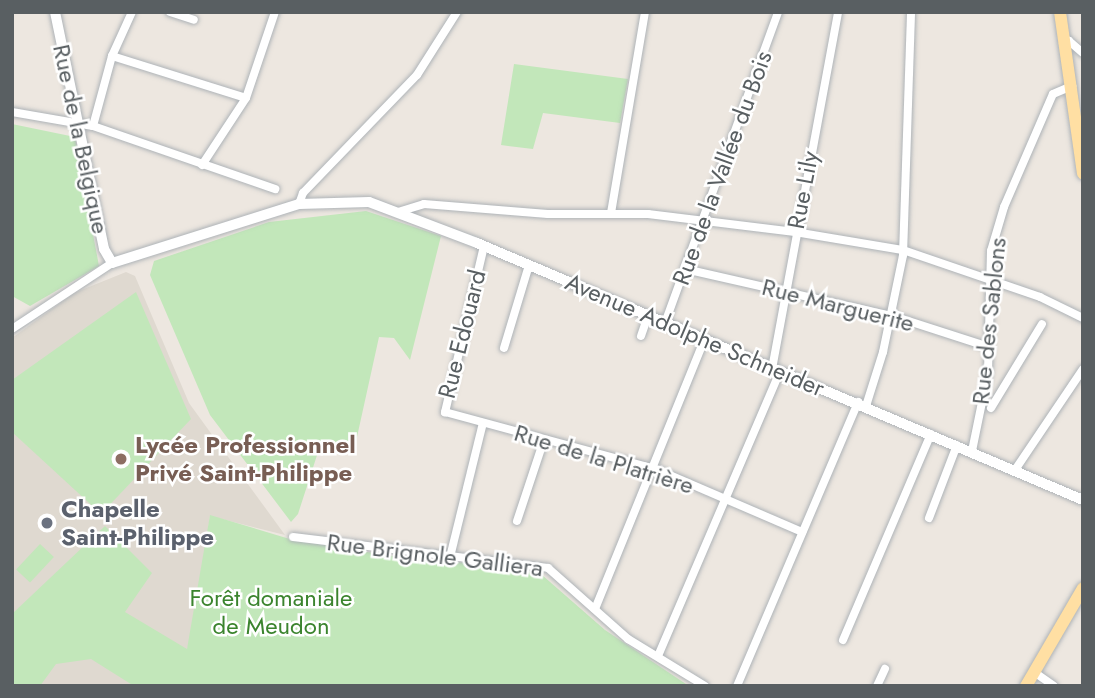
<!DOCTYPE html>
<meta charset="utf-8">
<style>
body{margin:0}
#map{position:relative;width:1095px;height:698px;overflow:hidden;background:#ede7e0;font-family:Jost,sans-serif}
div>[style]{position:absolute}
.education>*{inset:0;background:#dfd9d0}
.green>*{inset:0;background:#c2e7ba;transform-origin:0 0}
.roads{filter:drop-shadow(0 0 2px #aeb3b7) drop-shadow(0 0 2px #aeb3b7)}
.minor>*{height:8px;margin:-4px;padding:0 4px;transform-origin:4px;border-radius:4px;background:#fff}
.tertiary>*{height:10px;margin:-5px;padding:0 5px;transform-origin:5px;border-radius:5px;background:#fff}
.primary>*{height:12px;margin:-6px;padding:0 6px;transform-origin:6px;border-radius:6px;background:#ffdfa3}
.dots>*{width:19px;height:19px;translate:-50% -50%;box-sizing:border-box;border:4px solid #fff;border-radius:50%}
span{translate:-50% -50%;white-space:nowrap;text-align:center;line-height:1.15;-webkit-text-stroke:5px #fff;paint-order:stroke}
.street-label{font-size:24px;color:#595f62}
.education-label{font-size:24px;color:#785e54;font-weight:700}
.left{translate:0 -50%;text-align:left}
.worship-label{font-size:24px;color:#5b616d;font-weight:700}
.park-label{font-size:24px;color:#3b842e}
.frame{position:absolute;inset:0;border:14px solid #595f62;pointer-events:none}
</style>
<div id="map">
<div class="education">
<i style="clip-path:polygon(126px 272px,135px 276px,189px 403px,285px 535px,210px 516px,194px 622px,178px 686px,12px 686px,12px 338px,74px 293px)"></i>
</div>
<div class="green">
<i style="clip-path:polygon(514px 64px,628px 79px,620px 123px,543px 113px,533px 149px,501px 145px)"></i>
<i style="clip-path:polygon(12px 124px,75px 137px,99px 266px,30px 306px,12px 296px)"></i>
<i style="clip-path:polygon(366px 211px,441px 236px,410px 360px,394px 338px,379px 337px,355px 446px,329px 442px,319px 449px,298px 514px,291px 522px,210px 415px,150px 275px,154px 261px,269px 222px)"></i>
<i style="clip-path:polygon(136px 292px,191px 419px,101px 514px,12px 432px,12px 380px)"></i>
<i style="clip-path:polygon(210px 515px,293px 540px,405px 558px,534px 568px,605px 630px,689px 686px,134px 686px,91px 659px,56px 664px,40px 686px,12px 686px,12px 614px,105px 526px,152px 573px,125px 612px,187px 649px)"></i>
<i style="left:40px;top:544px;width:19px;height:35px;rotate:43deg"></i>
</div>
<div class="roads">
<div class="minor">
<i style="left:170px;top:12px;width:25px;rotate:18deg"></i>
<i style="left:1063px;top:44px;width:7px;rotate:-27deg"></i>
<i style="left:1069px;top:41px;width:18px;rotate:41deg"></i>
<i style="left:112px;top:56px;width:140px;rotate:17.4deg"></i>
<i style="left:12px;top:112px;width:82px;rotate:9.8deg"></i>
<i style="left:93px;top:126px;width:193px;rotate:19.1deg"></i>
<i style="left:93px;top:126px;width:73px;rotate:-74.8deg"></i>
<i style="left:112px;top:56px;width:48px;rotate:-65.6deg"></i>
<i style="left:202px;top:165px;width:80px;rotate:-56.7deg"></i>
<i style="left:246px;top:98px;width:91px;rotate:-71.4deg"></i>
<i style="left:299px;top:204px;width:12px;rotate:-70deg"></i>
<i style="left:303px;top:193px;width:164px;rotate:-46deg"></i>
<i style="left:417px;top:75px;width:75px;rotate:-57.6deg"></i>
<i style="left:398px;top:212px;width:27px;rotate:-17deg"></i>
<i style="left:424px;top:204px;width:124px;rotate:4.6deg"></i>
<i style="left:548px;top:214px;width:100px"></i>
<i style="left:648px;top:214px;width:148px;rotate:7deg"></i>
<i style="left:795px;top:232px;width:109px;rotate:9.5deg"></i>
<i style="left:903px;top:250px;width:145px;rotate:18.9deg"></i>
<i style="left:1040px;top:297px;width:48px;rotate:26deg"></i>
<i style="left:611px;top:213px;width:204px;rotate:-80.4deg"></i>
<i style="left:484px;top:246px;width:171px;rotate:103.2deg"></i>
<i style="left:445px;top:412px;width:221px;rotate:15.2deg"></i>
<i style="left:658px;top:470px;width:157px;rotate:23.3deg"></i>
<i style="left:685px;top:269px;width:216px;rotate:12.8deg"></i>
<i style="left:896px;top:317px;width:98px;rotate:17.9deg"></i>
<i style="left:665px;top:323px;width:331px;rotate:-70deg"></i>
<i style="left:12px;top:329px;width:120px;rotate:-33.4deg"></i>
<i style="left:641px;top:336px;width:21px;rotate:-71deg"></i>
<i style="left:504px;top:348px;width:87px;rotate:-73.2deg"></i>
<i style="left:772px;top:369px;width:363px;rotate:-79.5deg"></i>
<i style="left:866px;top:406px;width:57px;rotate:-72.5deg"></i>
<i style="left:883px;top:352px;width:99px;rotate:-78.3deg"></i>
<i style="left:903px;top:255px;width:243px;rotate:-88.1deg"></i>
<i style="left:991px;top:408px;width:98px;rotate:-58.7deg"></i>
<i style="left:972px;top:451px;width:80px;rotate:-78.4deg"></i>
<i style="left:988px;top:373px;width:122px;rotate:-88.6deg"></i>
<i style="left:991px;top:251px;width:46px;rotate:-73.5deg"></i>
<i style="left:1004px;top:207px;width:123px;rotate:-66.6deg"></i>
<i style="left:1053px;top:94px;width:21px;rotate:-23deg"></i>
<i style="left:1015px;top:470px;width:122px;rotate:-56deg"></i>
<i style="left:929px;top:518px;width:78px;rotate:-69deg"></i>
<i style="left:517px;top:521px;width:85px;rotate:-71.6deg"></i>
<i style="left:293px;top:537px;width:257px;rotate:6.9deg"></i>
<i style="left:548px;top:568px;width:107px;rotate:41.6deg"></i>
<i style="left:628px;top:639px;width:90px;rotate:31.4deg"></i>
<i style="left:450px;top:557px;width:138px;rotate:-76.2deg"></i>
<i style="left:595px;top:609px;width:290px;rotate:-67.9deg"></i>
<i style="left:843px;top:640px;width:224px;rotate:-66.9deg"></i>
<i style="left:658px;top:656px;width:309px;rotate:-66.8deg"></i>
<i style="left:1034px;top:672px;width:24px;rotate:35deg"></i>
<i style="left:737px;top:686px;width:309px;rotate:-66.9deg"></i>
<i style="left:877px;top:686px;width:19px;rotate:-65deg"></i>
</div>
<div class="tertiary">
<i style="left:55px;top:12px;width:242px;rotate:78.3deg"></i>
<i style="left:104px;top:249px;width:16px;rotate:60deg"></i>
<i style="left:112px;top:263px;width:196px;rotate:-17.5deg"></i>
<i style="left:299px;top:204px;width:70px;rotate:-1.6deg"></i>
<i style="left:369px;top:202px;width:116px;rotate:20.8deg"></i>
<i style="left:477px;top:243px;width:658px;rotate:22.98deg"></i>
</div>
<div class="primary">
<i style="left:1060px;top:12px;width:163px;rotate:81.9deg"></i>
<i style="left:1026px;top:686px;width:113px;rotate:-59.8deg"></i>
</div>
</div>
<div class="dots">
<i style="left:121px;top:459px;background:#8d6e63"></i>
<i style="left:47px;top:523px;background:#6b7280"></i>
</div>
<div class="street-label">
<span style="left:81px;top:139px;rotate:78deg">Rue de la Belgique</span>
<span style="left:722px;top:168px;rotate:-70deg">Rue de la Vallée du Bois</span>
<span style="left:803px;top:190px;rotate:-79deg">Rue Lily</span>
<span style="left:838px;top:305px;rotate:14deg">Rue Marguerite</span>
<span style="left:989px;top:321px;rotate:-84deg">Rue des Sablons</span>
<span style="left:462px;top:334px;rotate:-76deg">Rue Edouard</span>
<span style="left:695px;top:335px;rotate:23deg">Avenue Adolphe Schneider</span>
<span style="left:604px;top:459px;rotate:17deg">Rue de la Platrière</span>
<span style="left:435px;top:555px;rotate:7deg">Rue Brignole Galliera</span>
</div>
<div class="education-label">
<span class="left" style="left:135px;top:459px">Lycée Professionnel<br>Privé Saint-Philippe</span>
</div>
<div class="worship-label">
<span class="left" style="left:61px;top:523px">Chapelle<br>Saint-Philippe</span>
</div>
<div class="park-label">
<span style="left:271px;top:612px">Forêt domaniale<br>de Meudon</span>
</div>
<div class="frame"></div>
</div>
